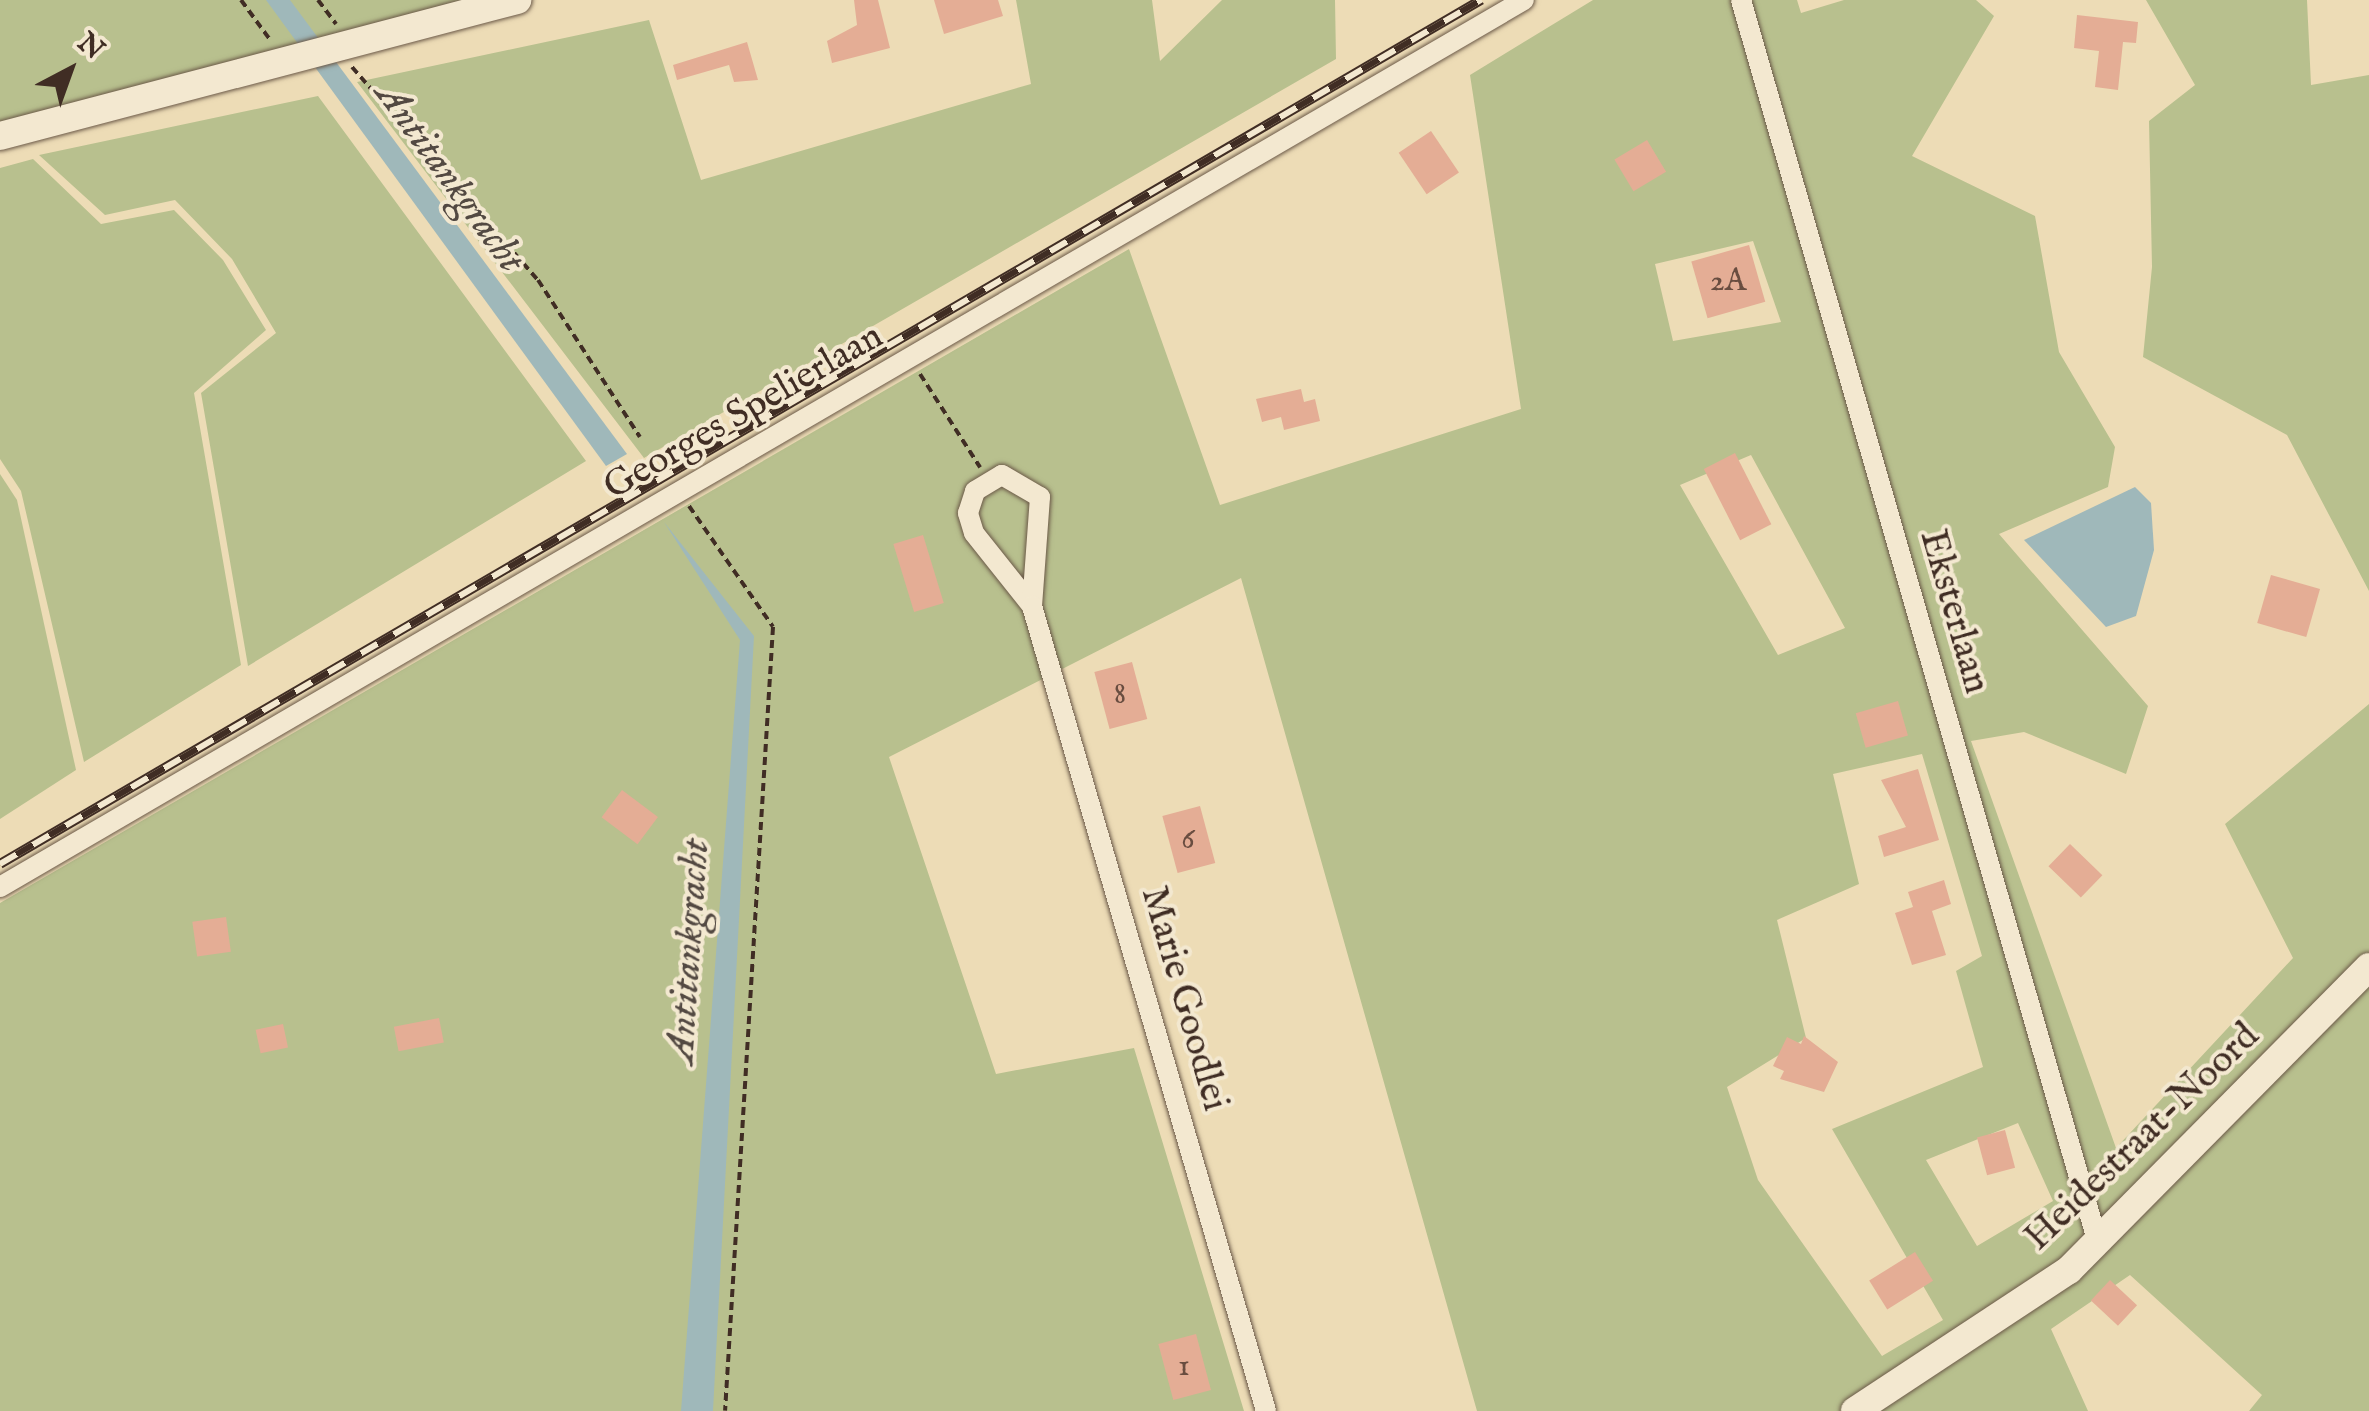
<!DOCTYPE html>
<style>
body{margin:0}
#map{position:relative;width:2369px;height:1411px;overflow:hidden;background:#eddcb6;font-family:"IM FELL English",serif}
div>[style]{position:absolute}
.green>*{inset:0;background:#b8c08e}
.water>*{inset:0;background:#9fb8ba}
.building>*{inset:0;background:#e4ad95;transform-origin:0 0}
.path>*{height:4px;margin-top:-2px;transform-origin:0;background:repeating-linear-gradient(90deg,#402d24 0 8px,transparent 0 13px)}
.roads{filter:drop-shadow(0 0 2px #6b5948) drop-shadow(0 0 2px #6b5948)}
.street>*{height:20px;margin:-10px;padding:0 10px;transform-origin:10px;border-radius:10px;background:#f3e8d0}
.secondary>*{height:28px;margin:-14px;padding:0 14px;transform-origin:14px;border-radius:14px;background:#f3e8d0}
.rail>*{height:10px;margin-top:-5px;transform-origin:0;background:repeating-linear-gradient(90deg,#f3e8d0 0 19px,#402d24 0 38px);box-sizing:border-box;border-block:2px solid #402d24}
span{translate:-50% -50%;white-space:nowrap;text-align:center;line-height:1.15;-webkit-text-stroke:8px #f3e8d0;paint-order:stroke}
.number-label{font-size:32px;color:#694d40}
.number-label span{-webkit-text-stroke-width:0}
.street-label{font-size:38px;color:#402d24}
.water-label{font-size:40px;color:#534942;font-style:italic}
.north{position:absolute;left:20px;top:20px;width:100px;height:100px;-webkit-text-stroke:8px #f3e8d0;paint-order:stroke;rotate:41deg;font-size:28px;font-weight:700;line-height:40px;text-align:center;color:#402d24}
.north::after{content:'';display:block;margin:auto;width:35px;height:45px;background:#402d24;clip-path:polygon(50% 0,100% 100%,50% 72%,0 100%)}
</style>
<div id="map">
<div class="green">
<i style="clip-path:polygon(0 0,462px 0,0 127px)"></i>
<i style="clip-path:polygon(1016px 0,1152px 0,1160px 61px,1222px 0,1335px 0,1336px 59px,644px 458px,357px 82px,649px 20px,701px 180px,1031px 84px)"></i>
<i style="clip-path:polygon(evenodd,1593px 0,1797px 0,1801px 13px,1844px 0,1976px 0,1994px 16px,1912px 156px,2035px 216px,2059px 352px,2115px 447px,2108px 487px,1999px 534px,2148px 706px,2126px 774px,2024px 732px,1971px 741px,2116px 1148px,2293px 958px,2225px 824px,2369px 704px,2369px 1411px,2249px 1411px,2262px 1395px,2130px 1275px,2051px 1329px,2088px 1411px,1477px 1411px,1241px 578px,889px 757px,996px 1074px,1134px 1048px,1244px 1411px,0 1411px,0 903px,1129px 249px,1220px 505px,1521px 409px,1470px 75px,1593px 0,1753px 241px,1781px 322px,1673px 341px,1655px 264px,1753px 241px,1593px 0,1751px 455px,1845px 628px,1778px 655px,1680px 485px,1751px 455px,1593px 0,1922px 754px,1982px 956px,1956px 971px,1983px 1067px,1832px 1129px,1943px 1320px,1882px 1356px,1758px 1180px,1727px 1087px,1806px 1038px,1777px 920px,1859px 884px,1833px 774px,1922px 754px,1593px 0,2018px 1123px,2053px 1201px,1977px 1246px,1926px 1160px,2018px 1123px)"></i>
<i style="clip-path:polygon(2146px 0,2307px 0,2311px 85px,2369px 75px,2369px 591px,2287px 435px,2143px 357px,2152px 267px,2149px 121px,2195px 85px)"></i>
<i style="clip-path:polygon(318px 96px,586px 461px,248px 666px,201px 393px,276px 333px,232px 259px,175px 200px,105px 215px,39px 155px)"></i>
<i style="clip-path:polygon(33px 159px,101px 224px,174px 210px,223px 260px,266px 330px,194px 393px,241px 665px,84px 762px,21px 491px,0 459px,0 168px)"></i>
<i style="clip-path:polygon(0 474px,17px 500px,76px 770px,0 819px)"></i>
</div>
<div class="water">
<i style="clip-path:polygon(266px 0,290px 0,627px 454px,606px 466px)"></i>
<i style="clip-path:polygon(2135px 487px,2151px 503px,2154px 550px,2136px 616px,2106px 627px,2024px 540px)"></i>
<i style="clip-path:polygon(664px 522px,754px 636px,713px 1411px,681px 1411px,740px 640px)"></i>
</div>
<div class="building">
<i style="clip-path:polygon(854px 0,878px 0,890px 48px,832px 63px,827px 41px,857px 25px)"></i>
<i style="clip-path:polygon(934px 0,998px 0,1003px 16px,944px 34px)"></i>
<i style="clip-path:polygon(2077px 15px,2138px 22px,2136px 43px,2123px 42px,2118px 90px,2095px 87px,2099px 51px,2074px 48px)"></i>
<i style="clip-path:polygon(747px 42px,758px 80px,734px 82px,729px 65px,677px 80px,673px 65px)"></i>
<i style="left:1431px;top:131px;width:50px;height:39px;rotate:56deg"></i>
<i style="left:1647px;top:140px;width:37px;height:38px;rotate:59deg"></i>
<i style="left:1749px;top:245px;width:59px;height:60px;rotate:74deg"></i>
<i style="clip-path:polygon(1301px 389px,1304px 402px,1315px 399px,1320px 421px,1284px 430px,1281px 417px,1262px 422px,1256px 399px)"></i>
<i style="left:1735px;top:453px;width:80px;height:35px;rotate:63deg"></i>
<i style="left:923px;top:535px;width:71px;height:31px;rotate:73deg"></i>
<i style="left:2271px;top:575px;width:51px;height:50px;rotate:16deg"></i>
<i style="left:1132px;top:662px;width:59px;height:39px;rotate:75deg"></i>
<i style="left:1898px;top:701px;width:36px;height:44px;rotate:74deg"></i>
<i style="clip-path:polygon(1918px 769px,1939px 840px,1884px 857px,1878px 836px,1906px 827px,1881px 780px)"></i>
<i style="left:622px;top:790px;width:45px;height:34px;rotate:37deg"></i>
<i style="left:1200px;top:806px;width:59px;height:39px;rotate:75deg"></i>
<i style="left:2070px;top:844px;width:45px;height:31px;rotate:44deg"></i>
<i style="clip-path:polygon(1944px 880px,1951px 904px,1932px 911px,1946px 955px,1912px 965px,1895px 913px,1913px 907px,1908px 892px)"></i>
<i style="left:226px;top:917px;width:35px;height:34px;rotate:82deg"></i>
<i style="left:439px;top:1018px;width:25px;height:46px;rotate:79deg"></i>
<i style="left:283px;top:1024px;width:24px;height:28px;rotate:78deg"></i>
<i style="clip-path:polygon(1804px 1036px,1838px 1062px,1824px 1092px,1780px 1079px,1784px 1071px,1773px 1066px,1787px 1037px,1801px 1044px)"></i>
<i style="left:2005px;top:1130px;width:39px;height:29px;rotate:75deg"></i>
<i style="left:1915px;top:1252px;width:34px;height:54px;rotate:58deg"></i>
<i style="left:2110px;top:1280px;width:37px;height:28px;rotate:43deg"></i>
<i style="left:1196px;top:1334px;width:58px;height:39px;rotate:75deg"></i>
</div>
<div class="path">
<i style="left:241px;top:0;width:51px;rotate:53.8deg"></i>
<i style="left:318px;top:0;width:30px;rotate:53deg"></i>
<i style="left:352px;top:67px;width:283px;rotate:48.9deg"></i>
<i style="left:538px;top:280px;width:187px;rotate:57deg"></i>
<i style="left:920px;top:374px;width:111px;rotate:57.2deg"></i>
<i style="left:689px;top:506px;width:147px;rotate:55.2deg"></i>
<i style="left:773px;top:627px;width:785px;rotate:93.5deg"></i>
</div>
<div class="roads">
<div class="street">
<i style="left:1741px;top:0;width:1293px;rotate:73.98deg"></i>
<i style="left:1032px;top:606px;width:93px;rotate:-128.5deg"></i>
<i style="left:974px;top:533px;width:21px;rotate:-107deg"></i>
<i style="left:968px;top:513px;width:23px;rotate:-72deg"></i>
<i style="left:975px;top:491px;width:31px;rotate:-31deg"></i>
<i style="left:1002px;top:475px;width:44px;rotate:30.1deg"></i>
<i style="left:1040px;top:497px;width:109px;rotate:94.2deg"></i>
<i style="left:1032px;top:606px;width:838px;rotate:73.79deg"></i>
<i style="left:0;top:887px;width:1763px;rotate:-30.2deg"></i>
</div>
<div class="secondary">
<i style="left:0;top:136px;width:535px;rotate:-14.74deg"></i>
<i style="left:1855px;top:1411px;width:256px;rotate:-33.4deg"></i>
<i style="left:2069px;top:1270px;width:426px;rotate:-45.3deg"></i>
</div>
</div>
<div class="rail">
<i style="left:0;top:864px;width:1715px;rotate:-30.26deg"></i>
</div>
<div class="number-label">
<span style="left:1728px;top:282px">2A</span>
<span style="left:1120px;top:695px">8</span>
<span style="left:1188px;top:840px">6</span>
<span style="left:1184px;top:1367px">1</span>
</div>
<div class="street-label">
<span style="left:744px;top:413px;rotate:-30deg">Georges Spelierlaan</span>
<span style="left:1953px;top:612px;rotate:74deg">Eksterlaan</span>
<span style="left:1183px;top:999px;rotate:74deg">Marie Goodlei</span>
<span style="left:2143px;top:1138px;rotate:-44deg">Heidestraat-Noord</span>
</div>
<div class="water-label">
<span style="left:449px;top:178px;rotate:54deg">Antitankgracht</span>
<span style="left:690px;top:951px;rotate:-86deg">Antitankgracht</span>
</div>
<div class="north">N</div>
</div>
